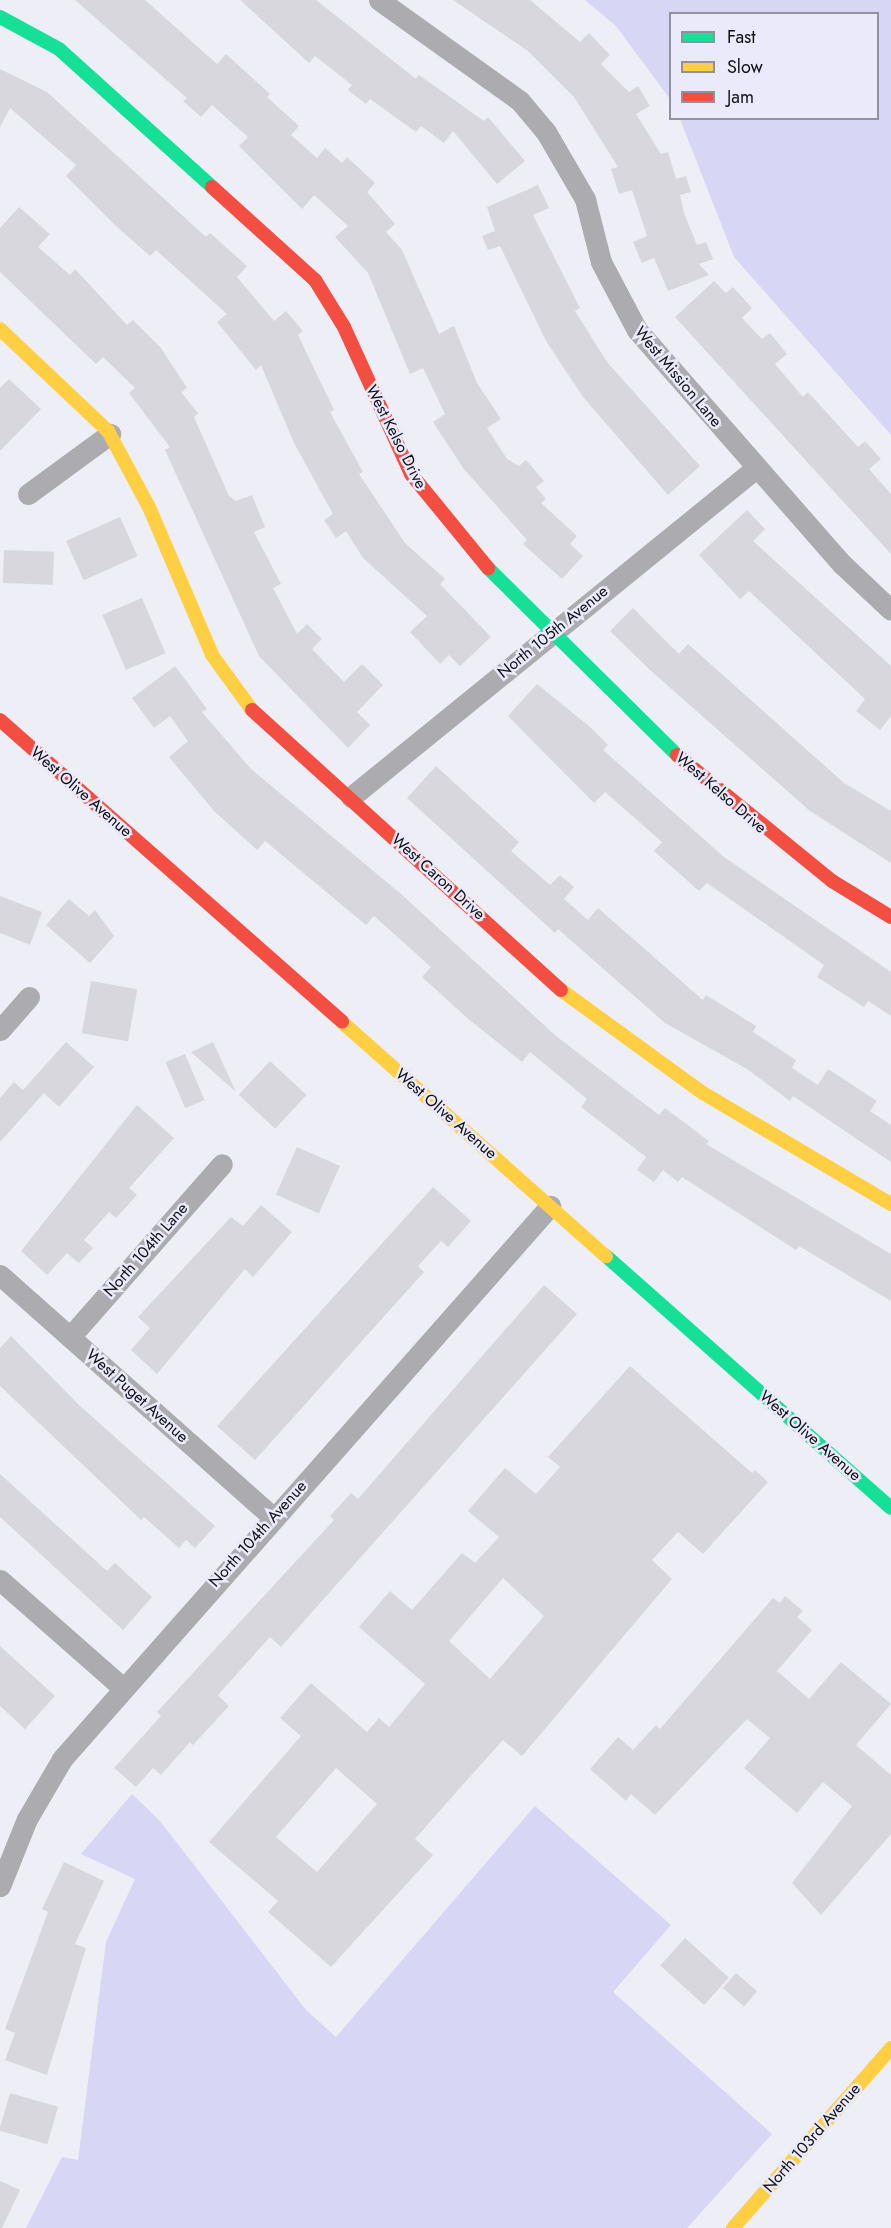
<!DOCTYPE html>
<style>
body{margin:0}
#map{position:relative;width:891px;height:2228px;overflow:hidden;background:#eeeef6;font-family:Jost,sans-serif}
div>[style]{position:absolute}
.green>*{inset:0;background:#d7d6f4}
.building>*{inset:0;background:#d7d7dd;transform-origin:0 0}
.street>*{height:21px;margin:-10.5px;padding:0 10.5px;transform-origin:10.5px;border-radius:10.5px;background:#acabaf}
.fast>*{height:14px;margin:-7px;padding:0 7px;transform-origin:7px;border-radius:7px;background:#16e098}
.slow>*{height:14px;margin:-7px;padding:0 7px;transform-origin:7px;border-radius:7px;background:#ffcf43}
.jam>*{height:14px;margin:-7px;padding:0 7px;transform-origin:7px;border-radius:7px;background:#f24e42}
span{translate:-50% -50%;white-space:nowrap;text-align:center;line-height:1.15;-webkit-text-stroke:5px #eaeafa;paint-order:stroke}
.street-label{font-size:16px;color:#0e0e13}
.legend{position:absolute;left:669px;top:12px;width:210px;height:108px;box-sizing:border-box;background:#eaeafa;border:2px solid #92929e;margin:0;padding:8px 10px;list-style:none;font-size:18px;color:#0e0e13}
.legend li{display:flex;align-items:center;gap:12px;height:30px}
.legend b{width:30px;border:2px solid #92929e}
</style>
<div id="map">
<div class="green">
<i style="clip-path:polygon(585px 0,891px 0,891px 435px,734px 257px,680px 119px,878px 118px,878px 14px,670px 14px,670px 99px,616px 26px)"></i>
<i style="clip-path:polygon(132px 1794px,160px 1821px,306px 2010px,336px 2037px,535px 1806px,671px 1925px,613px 1992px,772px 2134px,687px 2228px,26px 2228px,62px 2157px,78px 2160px,106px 1942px,135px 1879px,81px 1854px)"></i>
</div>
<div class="building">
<i style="clip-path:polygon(75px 0,145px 0,217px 64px,226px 54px,270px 94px,267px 97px,299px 126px,291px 135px,317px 158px,325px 148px,342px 163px,347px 157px,375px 183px,367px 192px,395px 224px,386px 232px,402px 250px,439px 334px,454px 326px,477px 383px,501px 419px,487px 428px,507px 459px,519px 466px,526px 460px,544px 481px,536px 487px,546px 499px,541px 503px,577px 536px,570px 544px,583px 556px,562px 579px,523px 544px,527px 540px,463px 468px,433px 422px,445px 414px,423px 368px,410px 374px,368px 273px,335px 237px,348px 226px,314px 195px,302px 209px,239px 146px,248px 137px,212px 105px,201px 117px,183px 101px,187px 98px)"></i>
<i style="clip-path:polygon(240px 0,316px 0,416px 79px,419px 75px,484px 121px,488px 117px,525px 161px,497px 184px,453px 131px,444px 143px,421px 126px,416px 132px,370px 99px,366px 104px,348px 90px,352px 85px,315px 56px,309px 63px)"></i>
<i style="clip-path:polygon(453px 0,530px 0,580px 42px,589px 33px,610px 55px,601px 64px,629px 92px,638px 86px,650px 106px,636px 114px,661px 154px,668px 152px,676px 179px,686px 176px,691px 192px,680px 195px,684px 213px,697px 245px,706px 242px,713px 259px,699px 264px,709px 275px,668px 291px,654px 258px,642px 263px,633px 242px,647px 236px,632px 190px,619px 194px,611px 169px,618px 167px,574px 97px,528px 51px)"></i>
<i style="clip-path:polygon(0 69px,47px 92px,206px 237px,210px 233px,247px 266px,237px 277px,274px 321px,286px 311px,303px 331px,298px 335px,334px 410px,330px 412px,363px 472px,359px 474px,405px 543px,445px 579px,440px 584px,491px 637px,460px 666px,449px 655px,440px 664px,410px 632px,427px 616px,363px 558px,346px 531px,336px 538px,324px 520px,333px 514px,294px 443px,261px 365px,256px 370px,217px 322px,227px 314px,156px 250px,150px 256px,116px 226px,66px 176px,76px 165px,10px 108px,0 127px)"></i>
<i style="clip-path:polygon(538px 185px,549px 208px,533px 215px,580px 308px,575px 311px,607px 362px,700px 466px,668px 495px,583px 397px,546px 341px,500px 246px,488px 250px,482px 236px,495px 231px,487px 207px)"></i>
<i style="clip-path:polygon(19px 207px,50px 234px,38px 247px,70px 275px,75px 269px,127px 325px,133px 320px,161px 348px,187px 388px,181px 392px,198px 413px,194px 417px,229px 496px,236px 501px,252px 495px,265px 527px,254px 532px,281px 584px,273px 588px,297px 634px,307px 624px,322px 639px,312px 649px,344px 682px,362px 664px,383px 685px,357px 712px,370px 725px,348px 748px,259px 656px,165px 450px,170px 447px,129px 393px,135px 388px,103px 357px,96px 364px,0 272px,0 228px)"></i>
<i style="clip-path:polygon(714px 281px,726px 293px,733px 287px,752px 308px,742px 318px,762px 339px,770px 333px,787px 354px,775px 364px,803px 397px,808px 392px,858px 447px,865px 441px,881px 459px,869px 469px,891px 494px,891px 554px,675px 317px)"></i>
<i style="clip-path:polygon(9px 379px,41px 409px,0 451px,0 388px)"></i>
<i style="clip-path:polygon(747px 510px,765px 529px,753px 541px,891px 666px,891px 716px,880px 730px,856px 711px,865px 699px,749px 591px,740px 599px,699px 555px)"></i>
<i style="left:120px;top:517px;width:43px;height:59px;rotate:66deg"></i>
<i style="left:4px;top:550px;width:50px;height:33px;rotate:2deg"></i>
<i style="left:142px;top:598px;width:60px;height:43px;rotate:67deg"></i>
<i style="clip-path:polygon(633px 608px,679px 654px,688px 644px,844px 783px,891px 811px,891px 863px,810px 811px,650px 670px,610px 631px)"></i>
<i style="clip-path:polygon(175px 666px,207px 709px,202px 712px,251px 769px,401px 894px,556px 1036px,659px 1115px,665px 1108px,709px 1141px,706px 1144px,891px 1254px,891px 1301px,799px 1246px,796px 1250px,682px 1177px,678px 1182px,663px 1170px,654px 1182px,637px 1170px,646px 1157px,581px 1107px,587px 1099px,530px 1052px,522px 1062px,466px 1017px,422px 977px,431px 967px,374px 916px,366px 925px,265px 841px,257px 850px,214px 811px,169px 757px,188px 741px,170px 716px,154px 728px,132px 698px)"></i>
<i style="clip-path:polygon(537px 684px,590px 727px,608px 745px,603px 750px,724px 857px,891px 972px,891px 1016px,868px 1001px,864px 1007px,817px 977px,824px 965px,707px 883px,699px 891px,654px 851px,662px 842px,605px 792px,594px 803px,508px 716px)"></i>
<i style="clip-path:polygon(436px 766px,519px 842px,511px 851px,550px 885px,560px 875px,574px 887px,564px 899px,588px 920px,598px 908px,703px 1000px,706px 995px,756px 1026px,753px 1032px,796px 1060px,792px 1068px,818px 1085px,828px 1069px,877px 1101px,870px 1111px,891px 1125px,891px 1162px,793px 1096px,790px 1101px,747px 1069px,665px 1023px,558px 929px,555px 933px,407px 798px)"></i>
<i style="clip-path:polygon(0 896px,42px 912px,30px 945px,0 933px)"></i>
<i style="clip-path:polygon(69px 899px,89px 916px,95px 910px,114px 936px,90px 963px,46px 925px)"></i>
<i style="left:91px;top:981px;width:47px;height:53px;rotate:10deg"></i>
<i style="clip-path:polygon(66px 1042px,94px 1067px,59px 1107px,44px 1093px,0 1142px,0 1098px,14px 1082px,23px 1090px)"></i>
<i style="clip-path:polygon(213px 1042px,236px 1092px,191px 1052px)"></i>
<i style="left:185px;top:1054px;width:50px;height:21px;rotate:67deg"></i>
<i style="left:270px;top:1061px;width:50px;height:46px;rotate:43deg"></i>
<i style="clip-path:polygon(137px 1105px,174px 1138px,129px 1188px,137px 1195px,116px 1218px,109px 1212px,84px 1240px,93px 1248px,79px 1263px,67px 1253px,47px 1275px,21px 1251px)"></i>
<i style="left:297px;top:1147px;width:47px;height:52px;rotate:24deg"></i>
<i style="clip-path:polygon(433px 1187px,471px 1221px,448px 1247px,441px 1241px,418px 1266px,424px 1272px,255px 1460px,217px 1426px)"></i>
<i style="clip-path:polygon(261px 1205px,292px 1232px,253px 1277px,245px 1269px,157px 1374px,131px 1350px,150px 1328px,138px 1317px,231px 1217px,243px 1226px)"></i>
<i style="clip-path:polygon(544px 1285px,577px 1314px,281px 1647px,270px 1637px,218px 1695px,229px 1706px,193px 1745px,190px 1742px,161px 1775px,153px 1768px,136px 1787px,114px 1768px,161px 1716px,157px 1712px,334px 1520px,330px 1516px,351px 1493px,358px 1499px)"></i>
<i style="clip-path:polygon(11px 1336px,80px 1406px,215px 1526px,195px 1548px,186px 1540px,179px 1548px,144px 1517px,141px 1520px,0 1386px,0 1348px)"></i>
<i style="clip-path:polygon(evenodd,630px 1366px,752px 1473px,755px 1470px,768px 1482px,703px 1554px,678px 1532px,652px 1560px,672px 1579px,522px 1756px,503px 1740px,458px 1790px,415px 1839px,433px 1855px,331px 1967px,268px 1912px,278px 1901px,209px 1842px,301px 1736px,280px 1718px,311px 1683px,367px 1732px,379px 1718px,389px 1727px,425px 1684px,359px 1627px,390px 1591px,412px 1610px,462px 1553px,475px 1563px,499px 1537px,468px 1511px,505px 1468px,536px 1494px,560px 1467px,548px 1457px,630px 1366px,503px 1578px,544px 1616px,490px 1679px,449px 1641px,503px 1578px,630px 1366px,336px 1768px,377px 1804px,317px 1872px,276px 1837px,336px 1768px)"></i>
<i style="clip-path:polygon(0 1474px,107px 1571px,115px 1563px,152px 1597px,123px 1630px,0 1517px)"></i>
<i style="clip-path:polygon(785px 1596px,803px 1611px,797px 1617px,812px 1630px,777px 1671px,809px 1699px,841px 1662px,891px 1704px,856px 1745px,891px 1775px,891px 1834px,821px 1915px,792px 1883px,852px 1806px,823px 1782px,797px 1813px,744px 1768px,770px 1738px,747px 1719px,655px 1815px,631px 1794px,626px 1801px,590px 1769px,618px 1737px,633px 1750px,656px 1725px,660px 1729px,773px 1598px,780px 1603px)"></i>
<i style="clip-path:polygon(0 1646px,55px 1696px,25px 1729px,0 1706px)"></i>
<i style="clip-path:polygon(64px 1862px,104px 1881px,75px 1944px,86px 1948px,47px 2075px,5px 2060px,15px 2033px,5px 2029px,48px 1912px,42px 1909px)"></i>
<i style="left:685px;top:1938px;width:59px;height:37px;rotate:42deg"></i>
<i style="left:736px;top:1973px;width:28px;height:20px;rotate:41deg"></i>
<i style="left:10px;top:2093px;width:50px;height:39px;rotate:16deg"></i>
<i style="clip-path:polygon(0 2181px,20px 2190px,2px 2228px,0 2228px)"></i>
</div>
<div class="street">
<i style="left:379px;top:0;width:173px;rotate:35.6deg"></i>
<i style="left:520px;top:101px;width:40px;rotate:50deg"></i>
<i style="left:546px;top:132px;width:78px;rotate:59.8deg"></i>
<i style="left:585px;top:199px;width:65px;rotate:75.7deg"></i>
<i style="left:601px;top:262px;width:77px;rotate:62.1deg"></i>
<i style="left:637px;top:330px;width:311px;rotate:48.8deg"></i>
<i style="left:842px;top:564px;width:67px;rotate:43.2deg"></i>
<i style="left:28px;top:494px;width:102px;rotate:-36.2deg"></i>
<i style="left:351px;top:797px;width:522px;rotate:-39.09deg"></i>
<i style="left:0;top:1030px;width:44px;rotate:-48.7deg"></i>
<i style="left:0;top:1275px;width:365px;rotate:41.6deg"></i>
<i style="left:70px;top:1337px;width:230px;rotate:-48.7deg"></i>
<i style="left:0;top:1580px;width:162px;rotate:41.3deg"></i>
<i style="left:0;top:1886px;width:72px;rotate:-68.1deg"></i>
<i style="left:27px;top:1819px;width:69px;rotate:-59.7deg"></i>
<i style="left:62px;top:1759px;width:738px;rotate:-48.57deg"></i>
</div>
<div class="fast">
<i style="left:0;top:17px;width:67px;rotate:28.5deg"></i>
<i style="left:59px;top:49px;width:206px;rotate:42deg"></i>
<i style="left:488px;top:568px;width:266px;rotate:44.7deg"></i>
<i style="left:606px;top:1256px;width:380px;rotate:41.5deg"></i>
</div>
<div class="slow">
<i style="left:0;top:329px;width:149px;rotate:43.4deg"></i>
<i style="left:108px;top:431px;width:86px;rotate:61.7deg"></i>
<i style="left:149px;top:507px;width:161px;rotate:66.9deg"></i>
<i style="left:212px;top:655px;width:68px;rotate:54deg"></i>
<i style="left:561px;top:990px;width:175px;rotate:36deg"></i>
<i style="left:703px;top:1093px;width:218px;rotate:30.6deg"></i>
<i style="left:342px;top:1022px;width:353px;rotate:41.6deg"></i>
<i style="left:733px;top:2228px;width:240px;rotate:-48.7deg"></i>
</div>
<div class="jam">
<i style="left:212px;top:187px;width:139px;rotate:42.1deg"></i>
<i style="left:315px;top:280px;width:55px;rotate:58.3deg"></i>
<i style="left:344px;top:327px;width:162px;rotate:65.5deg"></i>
<i style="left:411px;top:474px;width:122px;rotate:50.7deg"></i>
<i style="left:252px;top:710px;width:417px;rotate:42.2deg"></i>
<i style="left:0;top:720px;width:456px;rotate:41.4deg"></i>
<i style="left:677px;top:755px;width:200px;rotate:39.1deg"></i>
<i style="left:832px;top:881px;width:69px;rotate:31.4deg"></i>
</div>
<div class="street-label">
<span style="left:678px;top:377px;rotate:50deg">West Mission Lane</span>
<span style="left:396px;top:437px;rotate:63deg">West Kelso Drive</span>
<span style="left:553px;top:632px;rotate:-39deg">North 105th Avenue</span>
<span style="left:81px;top:792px;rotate:41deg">West Olive Avenue</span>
<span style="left:721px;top:793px;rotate:41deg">West Kelso Drive</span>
<span style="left:438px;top:877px;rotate:42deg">West Caron Drive</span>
<span style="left:446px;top:1114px;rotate:41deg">West Olive Avenue</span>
<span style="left:146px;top:1250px;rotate:-49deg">North 104th Lane</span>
<span style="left:137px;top:1396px;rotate:42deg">West Puget Avenue</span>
<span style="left:810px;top:1436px;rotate:41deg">West Olive Avenue</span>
<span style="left:258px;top:1534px;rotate:-48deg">North 104th Avenue</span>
<span style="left:812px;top:2138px;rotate:-49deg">North 103rd Avenue</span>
</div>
<ul class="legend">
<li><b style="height:8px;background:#16e098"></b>Fast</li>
<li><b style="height:8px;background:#ffcf43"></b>Slow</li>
<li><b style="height:8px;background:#f24e42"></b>Jam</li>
</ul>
</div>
